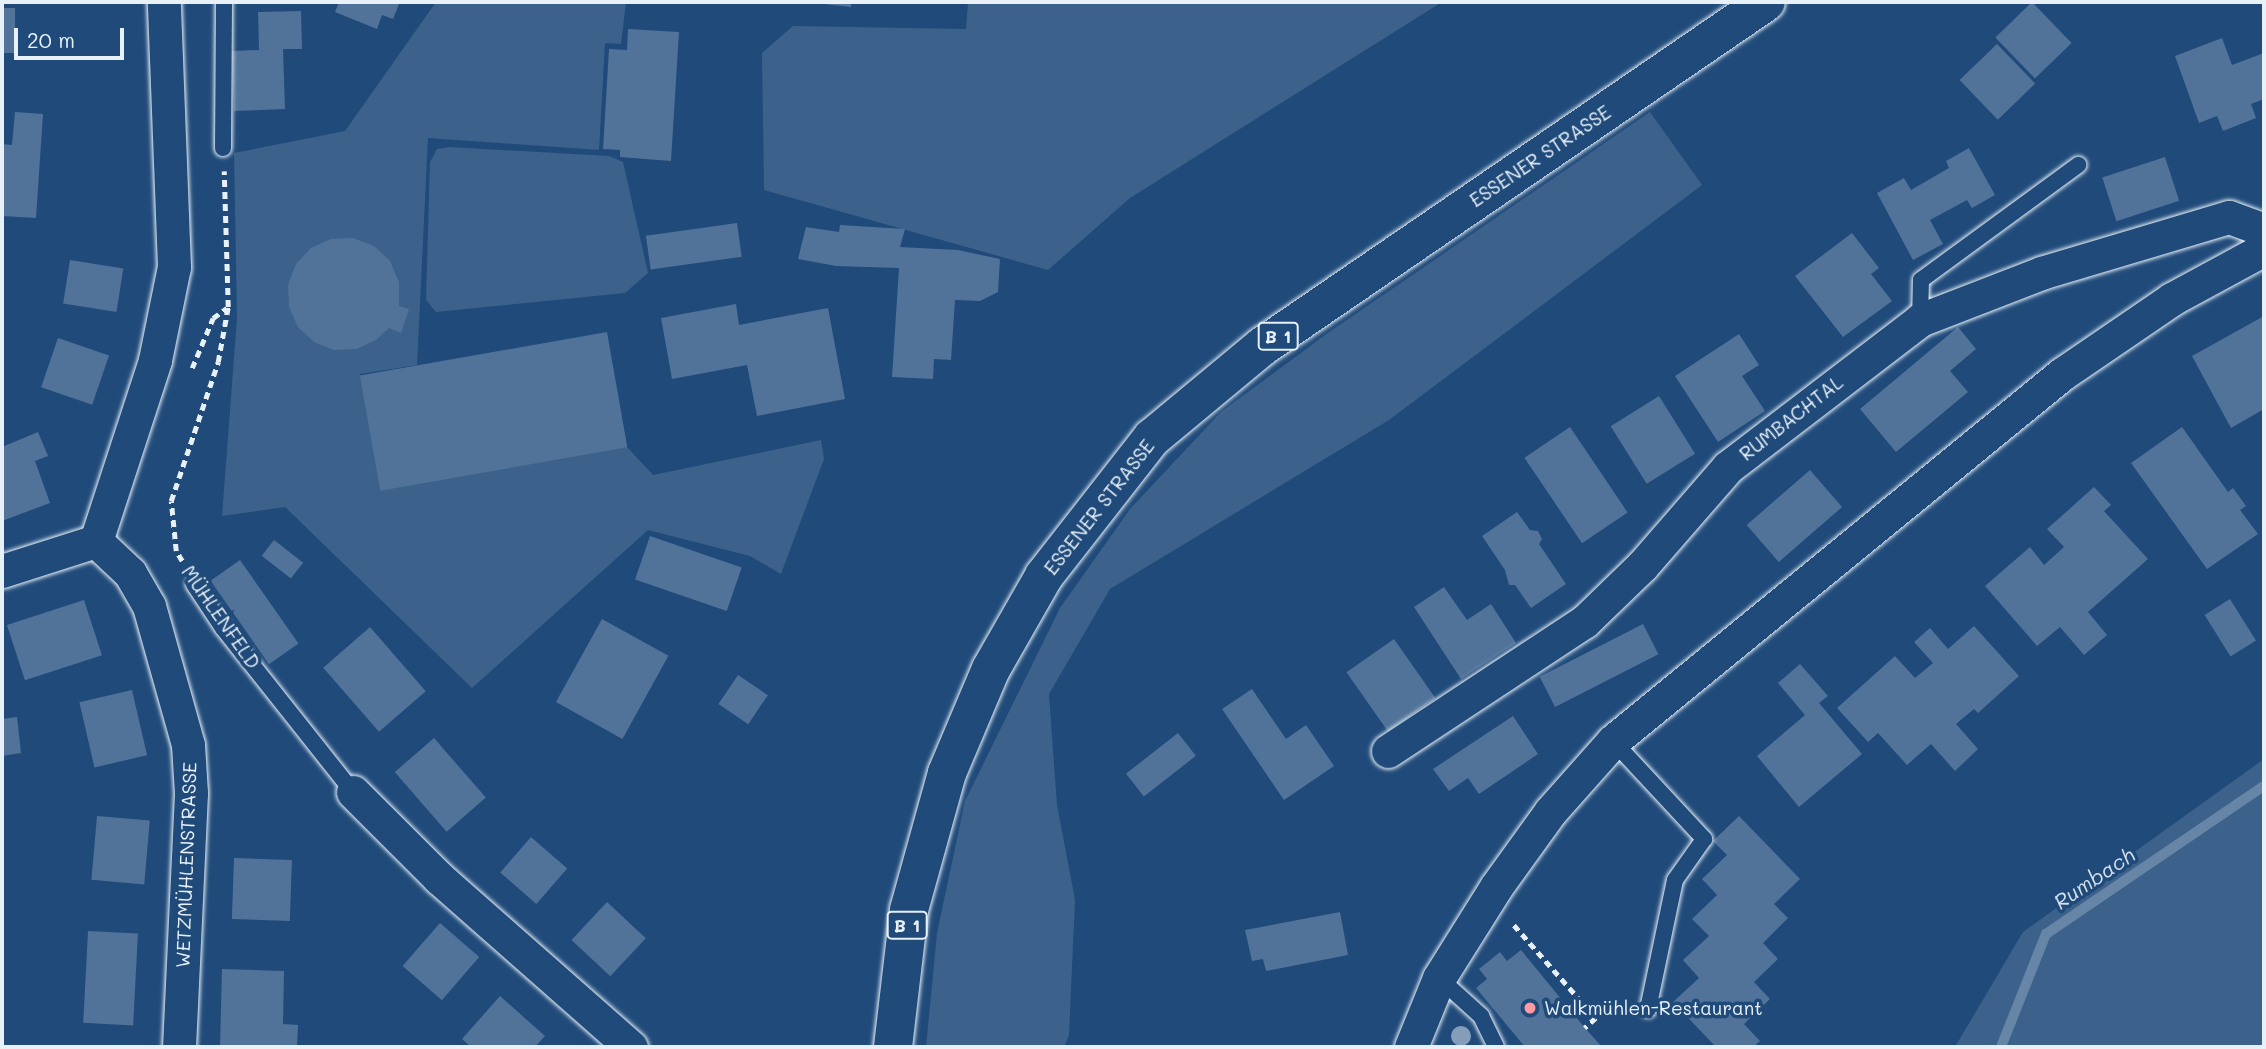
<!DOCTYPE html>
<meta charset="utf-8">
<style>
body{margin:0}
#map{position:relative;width:2266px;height:1049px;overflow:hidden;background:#1f4a7a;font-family:Mali,sans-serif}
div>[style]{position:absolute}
.green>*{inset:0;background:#3c628c}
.stream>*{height:10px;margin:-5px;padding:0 5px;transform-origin:5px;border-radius:5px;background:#6685a7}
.building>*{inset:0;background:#517399;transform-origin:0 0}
.path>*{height:4.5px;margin-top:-2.25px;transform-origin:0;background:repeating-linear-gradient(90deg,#e8f1f8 0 7px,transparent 0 12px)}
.roads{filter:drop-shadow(0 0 2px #e8f1f8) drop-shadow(0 0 2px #e8f1f8)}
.service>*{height:16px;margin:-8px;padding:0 8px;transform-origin:8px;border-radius:8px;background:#1f4a7a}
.minor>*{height:33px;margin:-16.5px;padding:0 16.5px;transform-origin:16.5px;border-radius:16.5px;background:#1f4a7a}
.primary>*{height:38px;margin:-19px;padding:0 19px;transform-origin:19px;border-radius:19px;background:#1f4a7a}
.trees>*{width:20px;height:20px;margin:-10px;border-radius:50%;background:#849eb9}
.dots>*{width:19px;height:19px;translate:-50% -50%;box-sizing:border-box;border:4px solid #1f4a7a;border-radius:50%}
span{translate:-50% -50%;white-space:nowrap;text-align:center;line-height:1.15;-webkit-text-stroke:7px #1f4a7a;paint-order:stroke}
.shield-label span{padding:2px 5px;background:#1f4a7a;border:2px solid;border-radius:5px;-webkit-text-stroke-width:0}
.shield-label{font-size:18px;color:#e8f1f8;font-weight:700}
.street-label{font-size:19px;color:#e8f1f8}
.poi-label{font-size:19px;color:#e8f1f8}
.left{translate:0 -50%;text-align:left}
.water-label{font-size:21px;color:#d4e1ec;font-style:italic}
.frame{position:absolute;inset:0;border:4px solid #e8f1f8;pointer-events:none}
.scale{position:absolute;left:14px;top:28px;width:110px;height:32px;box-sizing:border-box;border:4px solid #e8f1f8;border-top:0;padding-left:9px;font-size:21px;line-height:24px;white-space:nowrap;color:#e8f1f8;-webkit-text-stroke:5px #1f4a7a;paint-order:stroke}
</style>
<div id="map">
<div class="green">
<i style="clip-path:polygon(436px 2px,626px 2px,621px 44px,605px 43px,599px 150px,428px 138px,417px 365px,360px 374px,380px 490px,627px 447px,653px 475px,821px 440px,824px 459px,781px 574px,750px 556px,648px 530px,472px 688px,285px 507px,222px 516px,237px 318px,234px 153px,345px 131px)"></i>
<i style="clip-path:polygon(968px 2px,1442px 2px,1130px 198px,1048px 270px,764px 190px,762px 53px,793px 26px,966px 29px)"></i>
<i style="clip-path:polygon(1650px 112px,1702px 185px,1389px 420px,1110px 589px,1049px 694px,1057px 805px,1075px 900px,1069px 1035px,1064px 1047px,926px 1047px,937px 933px,965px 801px,1060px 608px,1130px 509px,1221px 412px,1325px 335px)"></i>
<i style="clip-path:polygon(449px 147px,609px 156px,623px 162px,648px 273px,625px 293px,436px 312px,426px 300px,430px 162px,437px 149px)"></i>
<i style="clip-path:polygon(2264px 759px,2264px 1047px,1955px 1047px,2023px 932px)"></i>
</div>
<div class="stream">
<i style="left:2001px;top:1047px;width:122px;rotate:-68.3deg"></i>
<i style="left:2046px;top:934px;width:263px;rotate:-34.2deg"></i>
</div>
<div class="building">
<i style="clip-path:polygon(339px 2px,400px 2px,393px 19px,382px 15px,377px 29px,335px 12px)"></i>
<i style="clip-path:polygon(806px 2px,851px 2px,851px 7px)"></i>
<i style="left:2032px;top:2px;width:57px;height:51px;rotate:46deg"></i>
<i style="left:2px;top:8px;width:13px;height:45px"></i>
<i style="clip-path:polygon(301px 11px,302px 49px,283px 49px,285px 109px,234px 111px,232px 51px,259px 50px,258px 12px)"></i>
<i style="clip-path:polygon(628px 29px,679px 32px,671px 161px,620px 157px,620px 150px,603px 149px,609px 49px,627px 50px)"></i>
<i style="clip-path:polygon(2222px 38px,2232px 65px,2264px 53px,2264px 99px,2251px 104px,2256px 118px,2223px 131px,2217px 116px,2199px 123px,2175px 56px)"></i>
<i style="left:1997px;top:44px;width:55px;height:52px;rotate:46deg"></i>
<i style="clip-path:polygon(15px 112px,43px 114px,36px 218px,2px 216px,2px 144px,12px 145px)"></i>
<i style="clip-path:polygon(1969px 148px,1995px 195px,1972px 208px,1967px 200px,1930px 220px,1943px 244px,1913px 260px,1877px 193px,1904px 178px,1911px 190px,1949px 168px,1946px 161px)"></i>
<i style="left:2165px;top:157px;width:46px;height:66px;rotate:72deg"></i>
<i style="left:737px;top:223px;width:34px;height:92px;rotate:82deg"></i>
<i style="clip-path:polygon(840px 225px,905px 229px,900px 247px,958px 250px,1000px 259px,998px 292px,980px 301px,955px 300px,951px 360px,934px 359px,933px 379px,892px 377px,899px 268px,836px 266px,798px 259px,806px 227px,839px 232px)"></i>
<i style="clip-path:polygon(1852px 233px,1879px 268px,1871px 274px,1892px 301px,1843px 337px,1795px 276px)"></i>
<i style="clip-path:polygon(353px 238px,374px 246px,390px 261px,399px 282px,399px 306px,409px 309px,401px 333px,389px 328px,376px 340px,356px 349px,334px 350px,314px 342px,298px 327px,289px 307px,288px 285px,296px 264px,311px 248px,331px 239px)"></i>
<i style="left:70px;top:260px;width:54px;height:44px;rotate:9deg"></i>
<i style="clip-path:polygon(736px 304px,739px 325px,828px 308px,845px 399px,757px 416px,747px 365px,672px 379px,661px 318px)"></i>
<i style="clip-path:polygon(2264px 316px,2264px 409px,2231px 428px,2192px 356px)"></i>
<i style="clip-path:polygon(1958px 327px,1976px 349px,1950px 371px,1968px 392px,1896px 452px,1860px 409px)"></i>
<i style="left:607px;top:332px;width:117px;height:251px;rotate:80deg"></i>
<i style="clip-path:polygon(1739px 334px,1759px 365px,1742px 376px,1765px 411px,1718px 442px,1675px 376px)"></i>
<i style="left:58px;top:338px;width:54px;height:52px;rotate:19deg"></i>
<i style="left:1659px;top:396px;width:68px;height:57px;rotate:58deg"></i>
<i style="left:1570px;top:427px;width:103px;height:55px;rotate:56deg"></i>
<i style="clip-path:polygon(2182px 427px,2228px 492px,2233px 488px,2246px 506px,2240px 510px,2258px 534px,2207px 569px,2131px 463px)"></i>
<i style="clip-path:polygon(38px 432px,48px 456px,35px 461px,50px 503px,2px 521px,2px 447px)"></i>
<i style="left:1810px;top:470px;width:49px;height:84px;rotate:49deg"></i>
<i style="clip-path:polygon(2094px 487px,2111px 505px,2104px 511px,2148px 559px,2088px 612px,2107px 635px,2084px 655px,2060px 627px,2037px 646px,1985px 586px,2030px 547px,2044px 565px,2064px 547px,2047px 529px)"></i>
<i style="clip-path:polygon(1517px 512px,1530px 530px,1538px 531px,1542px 539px,1539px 544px,1566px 584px,1531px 608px,1515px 585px,1509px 585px,1505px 570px,1482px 536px)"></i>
<i style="left:650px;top:536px;width:97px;height:46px;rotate:19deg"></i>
<i style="left:274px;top:540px;width:37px;height:20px;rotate:38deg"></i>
<i style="left:240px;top:560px;width:102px;height:36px;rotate:55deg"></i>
<i style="clip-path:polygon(1444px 587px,1467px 620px,1491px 604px,1516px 643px,1461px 679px,1414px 607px)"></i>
<i style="left:2230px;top:599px;width:49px;height:30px;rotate:58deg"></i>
<i style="left:84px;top:600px;width:58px;height:81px;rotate:72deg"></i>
<i style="left:602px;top:619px;width:76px;height:95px;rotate:29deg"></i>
<i style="left:1643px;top:624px;width:34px;height:116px;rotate:63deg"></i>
<i style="clip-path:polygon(1974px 626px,2019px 676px,1978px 713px,1974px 709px,1956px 724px,1978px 749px,1955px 771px,1931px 744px,1907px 765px,1878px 733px,1868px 742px,1837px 708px,1895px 656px,1915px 678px,1933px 663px,1914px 642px,1930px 628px,1948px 649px)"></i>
<i style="left:370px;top:627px;width:85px;height:62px;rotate:49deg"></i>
<i style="left:1394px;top:639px;width:72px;height:58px;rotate:55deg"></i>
<i style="clip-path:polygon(1800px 664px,1828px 696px,1819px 703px,1862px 754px,1799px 807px,1757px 756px,1805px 715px,1778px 683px)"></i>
<i style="left:738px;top:675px;width:36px;height:35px;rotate:34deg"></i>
<i style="clip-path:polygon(1252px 689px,1286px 739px,1306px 725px,1334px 766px,1284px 800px,1222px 709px)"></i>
<i style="left:132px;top:690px;width:67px;height:54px;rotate:77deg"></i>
<i style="clip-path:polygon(1513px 716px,1538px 754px,1479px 794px,1468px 778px,1449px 791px,1433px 769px)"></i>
<i style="clip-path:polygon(17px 717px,21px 753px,2px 756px,2px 719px)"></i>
<i style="left:1178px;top:733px;width:29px;height:66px;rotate:52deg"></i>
<i style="left:434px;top:738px;width:79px;height:52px;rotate:49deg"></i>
<i style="left:97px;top:816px;width:53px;height:64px;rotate:5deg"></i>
<i style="clip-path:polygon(1739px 816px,1800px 879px,1774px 904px,1788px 918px,1763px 943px,1778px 959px,1754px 982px,1770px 999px,1744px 1024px,1760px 1041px,1753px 1047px,1716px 1047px,1673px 1002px,1699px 978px,1683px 960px,1709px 936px,1692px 919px,1717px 895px,1702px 879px,1727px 855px,1713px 841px)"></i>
<i style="left:531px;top:837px;width:48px;height:47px;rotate:41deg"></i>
<i style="left:234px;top:858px;width:58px;height:61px;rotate:2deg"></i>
<i style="left:607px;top:902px;width:53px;height:52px;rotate:43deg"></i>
<i style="clip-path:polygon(1340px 912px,1348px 955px,1266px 971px,1263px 959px,1252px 961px,1245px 930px)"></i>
<i style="left:440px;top:923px;width:52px;height:57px;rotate:41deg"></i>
<i style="left:88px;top:931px;width:50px;height:92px;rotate:3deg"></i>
<i style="clip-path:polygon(1521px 950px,1585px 1028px,1602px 1047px,1525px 1047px,1476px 988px,1487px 979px,1479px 969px,1500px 952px,1507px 961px)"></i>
<i style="clip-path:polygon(222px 969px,284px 971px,283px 1024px,298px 1025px,297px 1047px,220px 1047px)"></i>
<i style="clip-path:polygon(500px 996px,545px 1036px,535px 1047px,471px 1047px,462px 1039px)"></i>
</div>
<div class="path">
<i style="left:192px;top:368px;width:54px;rotate:-67.2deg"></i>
<i style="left:213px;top:318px;width:17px;rotate:-36deg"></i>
<i style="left:182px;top:561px;width:12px;rotate:-121deg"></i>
<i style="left:176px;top:551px;width:50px;rotate:-95.7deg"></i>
<i style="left:171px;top:501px;width:147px;rotate:-71.3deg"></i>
<i style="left:218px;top:362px;width:56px;rotate:-79.7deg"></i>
<i style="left:228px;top:307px;width:136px;rotate:-91.7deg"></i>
<i style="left:1514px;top:925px;width:124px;rotate:48.6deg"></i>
<i style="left:1596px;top:1018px;width:15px;rotate:138deg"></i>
</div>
<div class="roads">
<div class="service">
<i style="left:223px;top:148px;width:146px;rotate:-89.6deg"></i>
<i style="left:1920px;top:320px;width:40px;rotate:-88.6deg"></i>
<i style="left:1921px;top:280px;width:195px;rotate:-36.2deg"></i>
<i style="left:194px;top:584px;width:53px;rotate:56.6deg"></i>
<i style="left:223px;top:628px;width:209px;rotate:51.6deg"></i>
<i style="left:1613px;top:741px;width:134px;rotate:47.1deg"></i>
<i style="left:1704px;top:839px;width:50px;rotate:125.3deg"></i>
<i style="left:1675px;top:880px;width:132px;rotate:101.8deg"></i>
<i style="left:1439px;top:978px;width:57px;rotate:42.1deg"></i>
<i style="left:1481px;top:1016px;width:34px;rotate:64deg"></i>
</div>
<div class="minor">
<i style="left:96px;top:541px;width:190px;rotate:-71.9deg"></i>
<i style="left:155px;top:360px;width:95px;rotate:-78.5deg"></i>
<i style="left:174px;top:267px;width:265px;rotate:-92.2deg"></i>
<i style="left:96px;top:541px;width:47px;rotate:43.3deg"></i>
<i style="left:130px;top:573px;width:38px;rotate:60deg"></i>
<i style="left:149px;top:606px;width:144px;rotate:74.3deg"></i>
<i style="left:188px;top:745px;width:48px;rotate:86.4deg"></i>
<i style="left:191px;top:793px;width:254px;rotate:92.7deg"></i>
<i style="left:2px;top:571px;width:99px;rotate:-17.7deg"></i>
<i style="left:1388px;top:751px;width:235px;rotate:-33.4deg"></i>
<i style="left:1584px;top:622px;width:81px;rotate:-44deg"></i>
<i style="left:1642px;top:566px;width:131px;rotate:-49deg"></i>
<i style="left:1728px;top:467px;width:242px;rotate:-37.4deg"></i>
<i style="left:1920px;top:320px;width:130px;rotate:-21.2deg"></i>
<i style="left:2041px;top:273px;width:196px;rotate:-16.6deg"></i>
<i style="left:2229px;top:217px;width:37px;rotate:20deg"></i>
<i style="left:353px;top:792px;width:122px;rotate:45deg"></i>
<i style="left:439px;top:878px;width:256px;rotate:41.4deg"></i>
<i style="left:1411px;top:1047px;width:74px;rotate:-67.9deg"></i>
<i style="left:1439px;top:978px;width:107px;rotate:-57.9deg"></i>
<i style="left:1496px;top:887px;width:92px;rotate:-54.2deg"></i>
<i style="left:1550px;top:812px;width:95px;rotate:-48.4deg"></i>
<i style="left:1613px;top:741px;width:580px;rotate:-39.26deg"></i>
<i style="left:2062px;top:374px;width:133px;rotate:-34.3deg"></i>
<i style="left:2172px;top:299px;width:105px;rotate:-28.5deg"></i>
</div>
<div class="primary">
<i style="left:893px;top:1047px;width:138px;rotate:-83.3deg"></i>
<i style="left:909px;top:910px;width:142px;rotate:-74.5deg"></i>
<i style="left:947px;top:773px;width:113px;rotate:-67.1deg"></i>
<i style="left:991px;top:669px;width:107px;rotate:-60.3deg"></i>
<i style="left:1044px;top:576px;width:175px;rotate:-52deg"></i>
<i style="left:1152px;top:438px;width:144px;rotate:-39.7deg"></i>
<i style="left:1263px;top:346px;width:609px;rotate:-34.37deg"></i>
</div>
</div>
<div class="trees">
<i style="left:1461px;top:1036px"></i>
</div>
<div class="dots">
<i style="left:1530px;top:1008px;background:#ff9aa2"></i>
</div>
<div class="shield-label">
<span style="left:1278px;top:336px">B 1</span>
<span style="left:907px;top:925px">B 1</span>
</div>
<div class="street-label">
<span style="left:1540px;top:156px;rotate:-34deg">ESSENER STRASSE</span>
<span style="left:1791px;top:418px;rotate:-38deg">RUMBACHTAL</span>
<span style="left:1099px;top:507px;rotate:-52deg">ESSENER STRASSE</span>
<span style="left:221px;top:617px;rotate:55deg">MÜHLENFELD</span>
<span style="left:186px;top:865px;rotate:-88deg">WETZMÜHLENSTRASSE</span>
</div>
<div class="poi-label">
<span class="left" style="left:1544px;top:1008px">Walkmühlen-Restaurant</span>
</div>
<div class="water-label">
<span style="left:2094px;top:878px;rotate:-34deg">Rumbach</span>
</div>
<div class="frame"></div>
<div class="scale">20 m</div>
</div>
